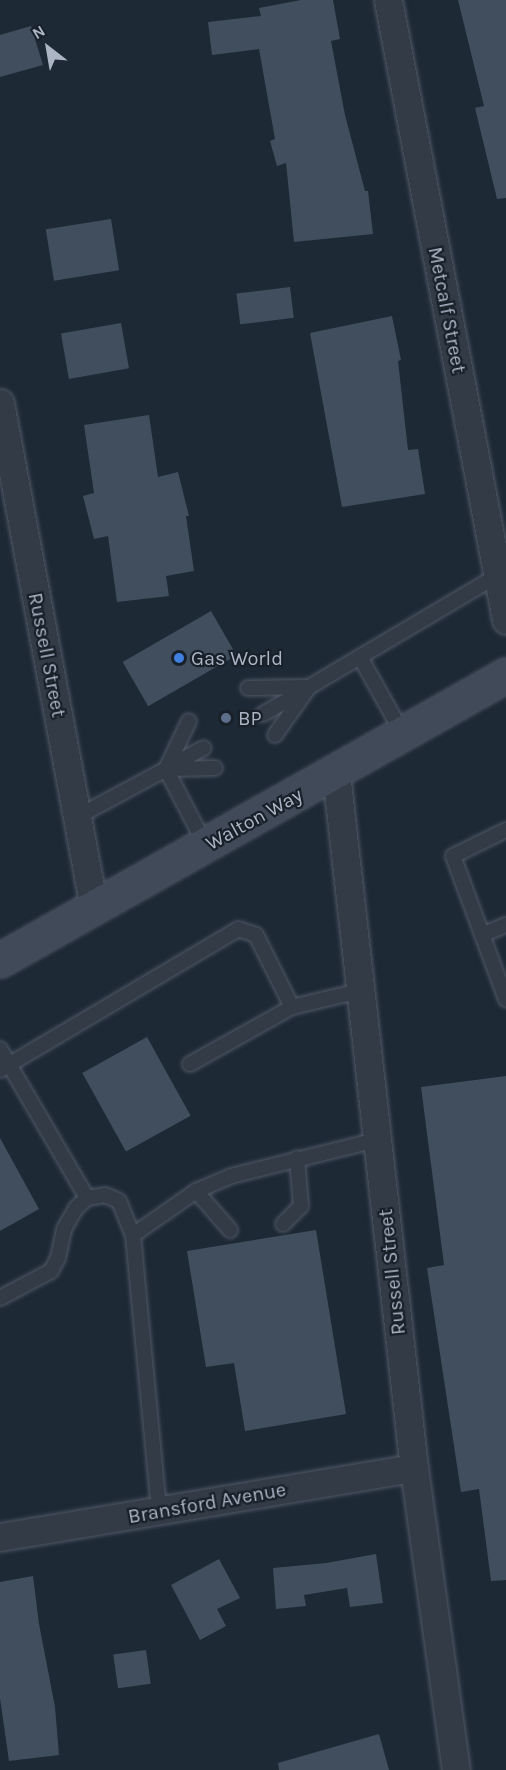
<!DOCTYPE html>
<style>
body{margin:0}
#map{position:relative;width:506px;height:1770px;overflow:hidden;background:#1e2936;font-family:Karla,sans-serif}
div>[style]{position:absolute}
.building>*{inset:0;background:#414e5e;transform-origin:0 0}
.roads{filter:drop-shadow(0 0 2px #4f5865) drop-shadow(0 0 2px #4f5865)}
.lane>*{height:14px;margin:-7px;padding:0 7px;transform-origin:7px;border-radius:7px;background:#323b46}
.street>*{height:27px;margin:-13.5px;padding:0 13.5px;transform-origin:13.5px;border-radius:13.5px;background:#323b46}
.secondary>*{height:33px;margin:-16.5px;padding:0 16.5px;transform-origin:16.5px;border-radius:16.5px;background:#404a59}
.dots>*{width:16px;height:16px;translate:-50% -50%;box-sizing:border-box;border:3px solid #18202a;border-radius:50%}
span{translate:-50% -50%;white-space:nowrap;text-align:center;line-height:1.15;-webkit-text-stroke:4.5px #18202a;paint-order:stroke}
.street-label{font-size:20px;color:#abb5c4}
.poi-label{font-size:20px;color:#abb5c4}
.left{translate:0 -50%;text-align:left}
.north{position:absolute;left:18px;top:18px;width:60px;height:60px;-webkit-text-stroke:4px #18202a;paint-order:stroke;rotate:329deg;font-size:16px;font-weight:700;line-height:24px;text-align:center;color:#abb5c4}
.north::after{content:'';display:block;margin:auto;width:21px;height:27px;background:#abb5c4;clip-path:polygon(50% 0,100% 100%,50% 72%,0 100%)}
</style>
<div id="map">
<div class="building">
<i style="clip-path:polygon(301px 0,333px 0,340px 39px,331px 41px,345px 115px,365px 191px,368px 191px,373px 234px,294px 242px,286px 163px,277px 166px,270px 141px,275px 139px,259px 49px,212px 55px,208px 22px,261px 16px,259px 8px)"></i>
<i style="clip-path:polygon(458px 0,506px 0,506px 198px,497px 199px,475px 108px,484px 106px)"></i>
<i style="clip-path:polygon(31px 26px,43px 65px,0 77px,0 35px)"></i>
<i style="left:111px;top:219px;width:52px;height:66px;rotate:81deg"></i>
<i style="left:290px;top:287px;width:31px;height:54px;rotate:83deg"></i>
<i style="clip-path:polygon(392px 316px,401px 360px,398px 361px,408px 450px,418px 449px,425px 494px,342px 507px,310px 333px)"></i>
<i style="left:121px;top:323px;width:46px;height:61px;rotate:80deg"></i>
<i style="clip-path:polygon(149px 415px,158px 477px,178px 472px,189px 516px,186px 516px,194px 571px,166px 576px,169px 596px,117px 602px,108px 536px,94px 539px,83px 496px,94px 493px,84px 425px)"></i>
<i style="left:211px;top:611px;width:51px;height:102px;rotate:60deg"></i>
<i style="left:147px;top:1037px;width:90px;height:74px;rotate:61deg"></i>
<i style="clip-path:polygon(506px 1076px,506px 1580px,491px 1581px,479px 1489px,461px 1492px,427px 1268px,444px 1265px,421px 1087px)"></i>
<i style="clip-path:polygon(0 1138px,39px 1209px,0 1231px)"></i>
<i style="clip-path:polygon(316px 1230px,346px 1414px,245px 1431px,234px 1363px,206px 1367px,187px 1251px)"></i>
<i style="clip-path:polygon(376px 1554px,383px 1603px,350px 1607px,347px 1588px,304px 1595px,306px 1606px,276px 1609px,273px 1568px,326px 1563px)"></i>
<i style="clip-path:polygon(219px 1559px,240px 1598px,217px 1609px,226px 1626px,200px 1640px,171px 1585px)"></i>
<i style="clip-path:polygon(33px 1576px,39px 1624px,55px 1707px,59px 1755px,9px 1761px,0 1698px,0 1582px)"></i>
<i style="left:146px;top:1650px;width:34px;height:33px;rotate:82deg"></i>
<i style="clip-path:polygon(379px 1734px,389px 1770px,279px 1770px,278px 1763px)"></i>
</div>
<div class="roads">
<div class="lane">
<i style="left:360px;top:657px;width:88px;rotate:60.8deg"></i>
<i style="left:248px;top:688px;width:61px;rotate:-0.9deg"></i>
<i style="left:309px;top:687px;width:218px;rotate:-30.6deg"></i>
<i style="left:263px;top:714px;width:46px;rotate:-29.9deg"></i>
<i style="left:275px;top:735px;width:59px;rotate:-54.7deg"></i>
<i style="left:170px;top:766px;width:38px;rotate:-28deg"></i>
<i style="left:166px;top:769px;width:85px;rotate:62.5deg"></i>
<i style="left:166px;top:769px;width:49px;rotate:-1.2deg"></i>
<i style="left:77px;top:817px;width:101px;rotate:-28.3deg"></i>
<i style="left:166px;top:769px;width:53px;rotate:-64.4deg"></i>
<i style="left:506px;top:830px;width:59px;rotate:153.9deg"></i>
<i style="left:453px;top:856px;width:153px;rotate:69.7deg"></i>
<i style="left:482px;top:935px;width:26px;rotate:-23deg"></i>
<i style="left:292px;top:1007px;width:69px;rotate:-13.4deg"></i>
<i style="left:0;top:1049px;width:173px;rotate:59.7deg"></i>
<i style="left:0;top:1070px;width:277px;rotate:-30.6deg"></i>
<i style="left:238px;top:929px;width:19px;rotate:18deg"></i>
<i style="left:256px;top:935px;width:80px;rotate:63.4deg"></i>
<i style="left:292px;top:1007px;width:117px;rotate:150.8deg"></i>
<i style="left:196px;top:1191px;width:52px;rotate:48.9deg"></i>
<i style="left:283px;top:1224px;width:25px;rotate:-45deg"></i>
<i style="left:301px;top:1206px;width:48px;rotate:-94.8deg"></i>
<i style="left:133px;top:1235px;width:277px;rotate:84.6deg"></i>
<i style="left:0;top:1298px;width:58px;rotate:-27.9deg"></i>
<i style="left:51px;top:1271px;width:15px;rotate:-62deg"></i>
<i style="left:58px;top:1258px;width:30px;rotate:-78deg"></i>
<i style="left:64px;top:1229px;width:24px;rotate:-60deg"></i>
<i style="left:76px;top:1208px;width:15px;rotate:-42deg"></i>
<i style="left:87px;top:1198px;width:18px;rotate:-9deg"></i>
<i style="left:105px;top:1195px;width:15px;rotate:23deg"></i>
<i style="left:119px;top:1201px;width:37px;rotate:68deg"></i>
<i style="left:133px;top:1235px;width:77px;rotate:-34.9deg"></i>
<i style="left:196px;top:1191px;width:38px;rotate:-23deg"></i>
<i style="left:231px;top:1176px;width:150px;rotate:-13.9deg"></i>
</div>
<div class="street">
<i style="left:388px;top:0;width:631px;rotate:79.22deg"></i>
<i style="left:0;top:403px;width:514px;rotate:79.46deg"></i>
<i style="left:336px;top:773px;width:699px;rotate:83.6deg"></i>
<i style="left:414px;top:1468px;width:305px;rotate:82.1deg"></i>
<i style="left:0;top:1537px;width:420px;rotate:-9.5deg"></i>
</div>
<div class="secondary">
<i style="left:0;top:960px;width:581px;rotate:-29.39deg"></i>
</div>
</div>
<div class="dots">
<i style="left:179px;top:658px;background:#3f7fe0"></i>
<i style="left:226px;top:718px;background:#5c6f8a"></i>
</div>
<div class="street-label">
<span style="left:447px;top:310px;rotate:79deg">Metcalf Street</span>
<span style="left:47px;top:655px;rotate:79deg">Russell Street</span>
<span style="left:254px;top:819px;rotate:-29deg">Walton Way</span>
<span style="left:392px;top:1272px;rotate:-96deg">Russell Street</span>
<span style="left:207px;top:1503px;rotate:-10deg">Bransford Avenue</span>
</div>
<div class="poi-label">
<span class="left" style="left:191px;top:658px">Gas World</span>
<span class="left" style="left:238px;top:718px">BP</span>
</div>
<div class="north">N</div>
</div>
